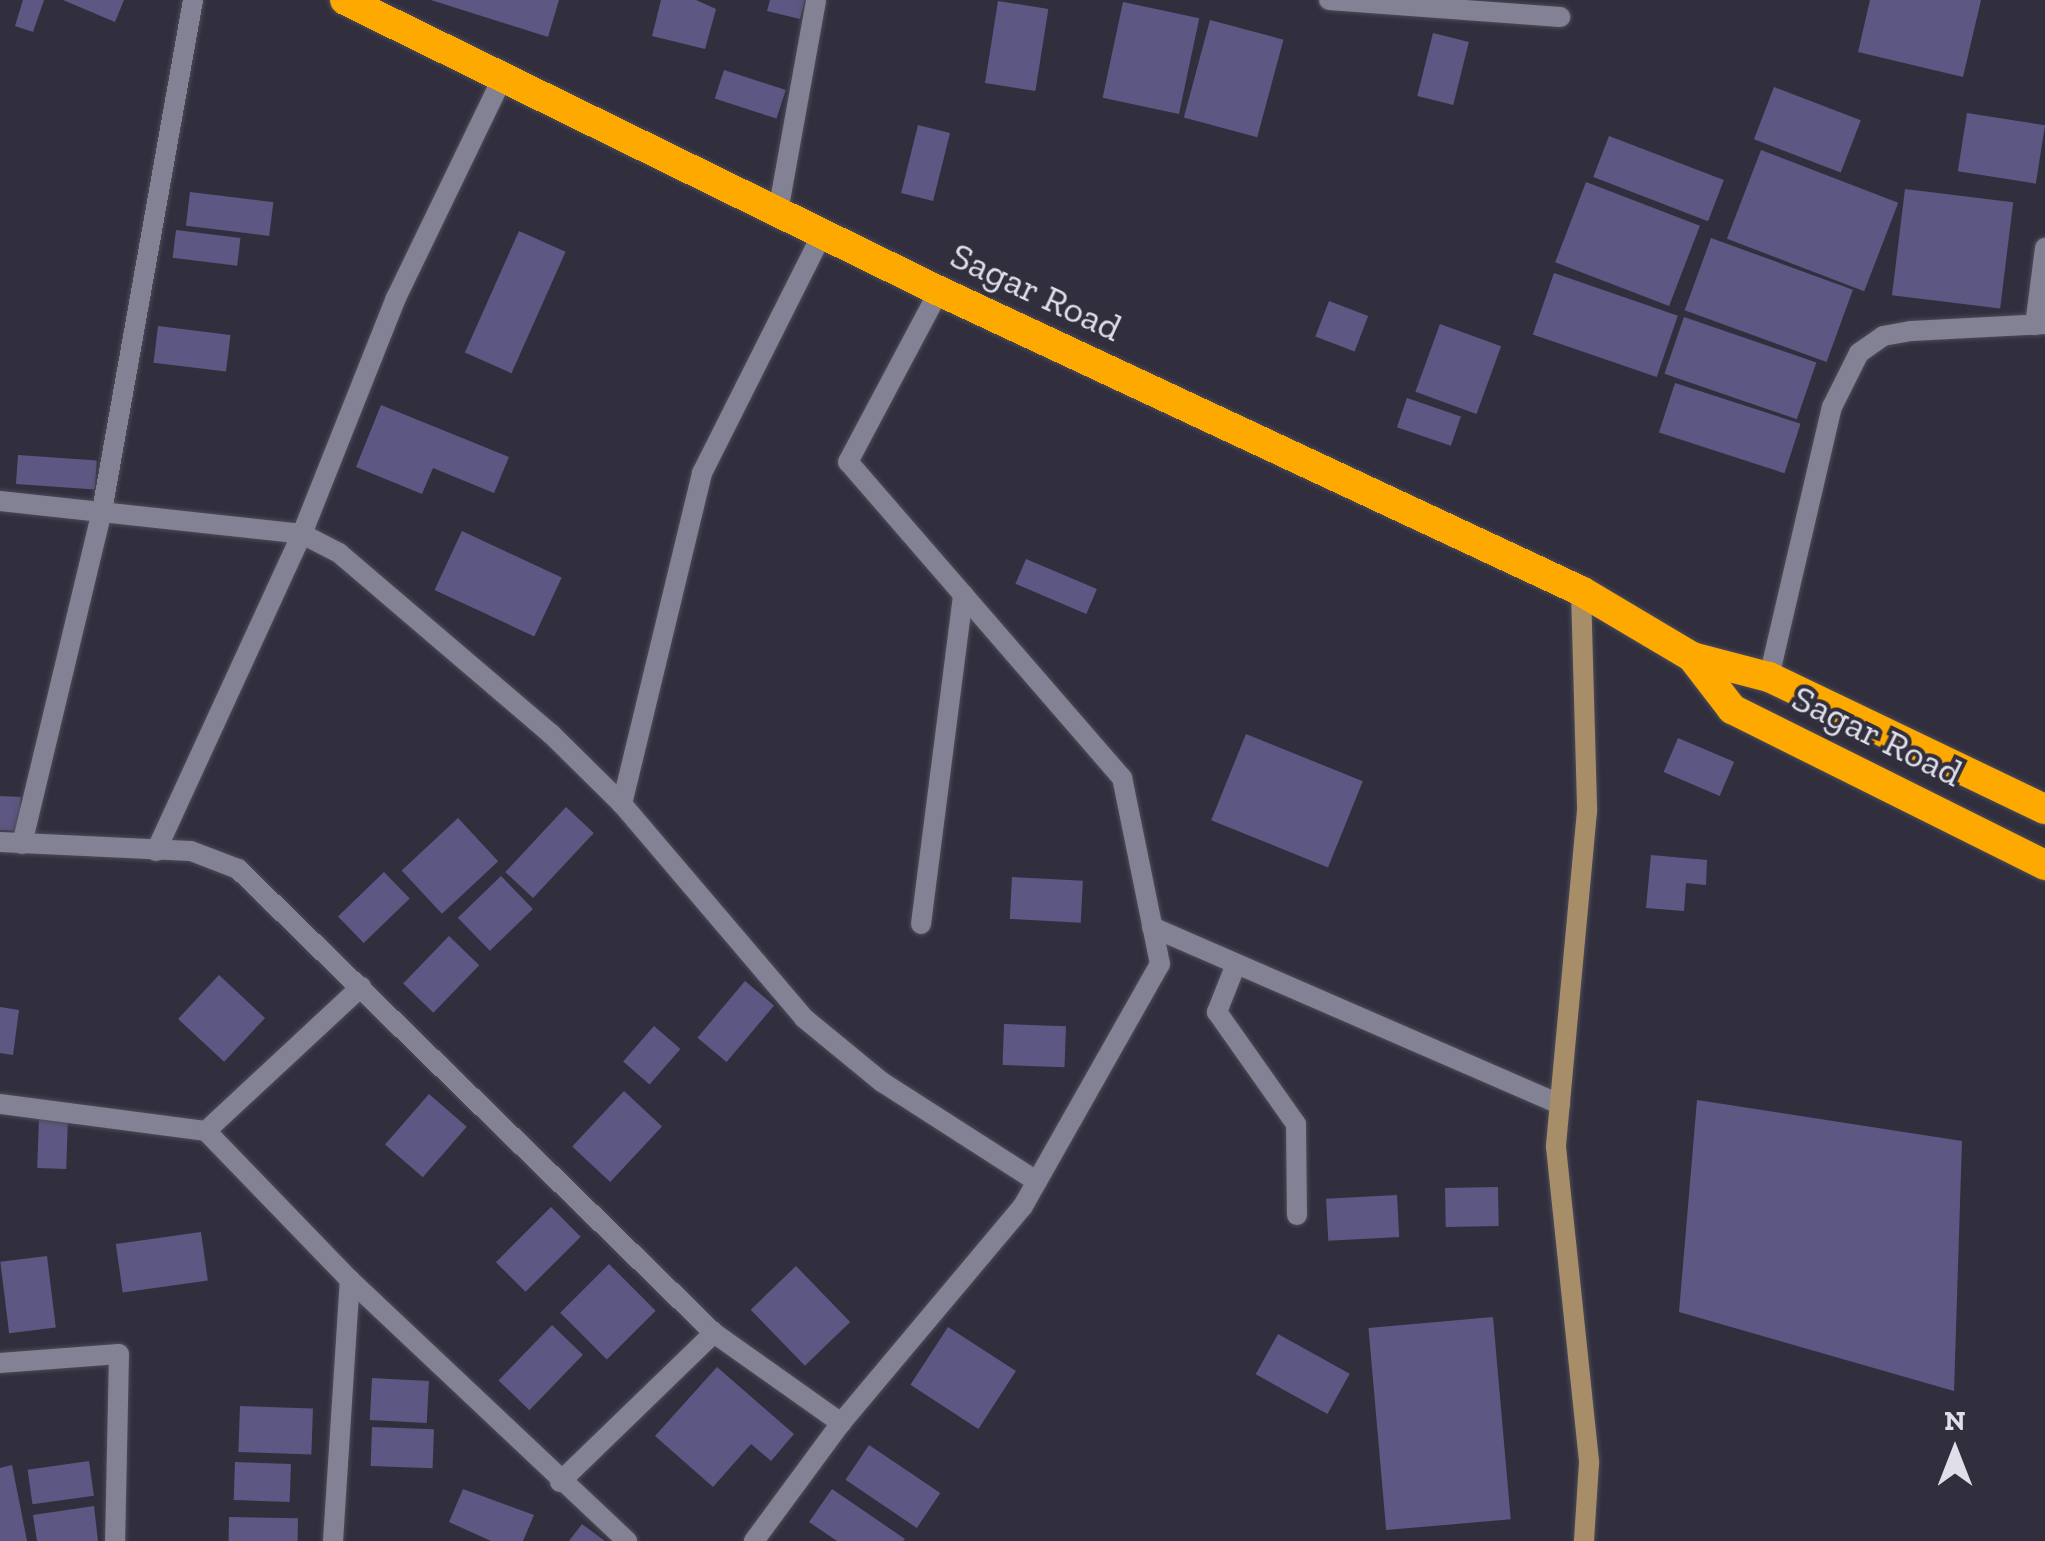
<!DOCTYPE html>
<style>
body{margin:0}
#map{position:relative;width:2045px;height:1541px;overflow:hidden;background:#312f3e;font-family:"Zilla Slab",serif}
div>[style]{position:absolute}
.building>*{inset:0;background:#5d5783;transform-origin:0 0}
.roads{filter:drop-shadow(0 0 2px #4d4b58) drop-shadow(0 0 2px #4d4b58)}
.lane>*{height:20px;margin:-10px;padding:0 10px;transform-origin:10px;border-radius:10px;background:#838294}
.street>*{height:20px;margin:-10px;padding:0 10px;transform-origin:10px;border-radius:10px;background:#838294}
.secondary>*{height:20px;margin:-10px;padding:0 10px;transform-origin:10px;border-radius:10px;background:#a88e68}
.highway>*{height:30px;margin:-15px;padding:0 15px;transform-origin:15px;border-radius:15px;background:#fea900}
span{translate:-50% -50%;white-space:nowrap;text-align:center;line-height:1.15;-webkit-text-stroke:8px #312f3e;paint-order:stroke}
.street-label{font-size:38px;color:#e0dfe9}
.north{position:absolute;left:1905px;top:1401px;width:100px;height:100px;-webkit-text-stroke:8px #312f3e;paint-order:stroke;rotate:0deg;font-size:28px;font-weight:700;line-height:40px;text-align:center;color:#e0dfe9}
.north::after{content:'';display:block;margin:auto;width:35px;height:45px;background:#e0dfe9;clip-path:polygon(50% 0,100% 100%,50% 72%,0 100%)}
</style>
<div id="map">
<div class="building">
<i style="clip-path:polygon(23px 0,44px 0,33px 32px,15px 26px)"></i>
<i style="clip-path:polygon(63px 0,124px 0,115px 22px)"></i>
<i style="clip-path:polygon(431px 0,559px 0,548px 37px)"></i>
<i style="clip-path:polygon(661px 0,696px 0,716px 9px,705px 49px,652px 36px)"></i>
<i style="clip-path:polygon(770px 0,805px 0,800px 19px,767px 11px)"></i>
<i style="clip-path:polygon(1870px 0,1981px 0,1963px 77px,1858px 52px)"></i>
<i style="left:998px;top:1px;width:51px;height:83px;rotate:9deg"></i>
<i style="left:1123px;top:2px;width:78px;height:98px;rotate:12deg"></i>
<i style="left:1210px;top:20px;width:76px;height:101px;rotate:15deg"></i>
<i style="left:1433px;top:33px;width:37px;height:65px;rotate:14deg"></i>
<i style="left:724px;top:70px;width:65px;height:30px;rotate:18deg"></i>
<i style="left:1774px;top:87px;width:93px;height:56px;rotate:21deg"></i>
<i style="left:1967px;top:113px;width:79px;height:59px;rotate:9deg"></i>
<i style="left:918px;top:125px;width:33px;height:70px;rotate:14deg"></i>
<i style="left:1609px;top:136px;width:123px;height:44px;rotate:21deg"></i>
<i style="left:1761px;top:150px;width:147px;height:95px;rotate:21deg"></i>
<i style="left:1586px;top:182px;width:122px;height:86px;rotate:21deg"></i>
<i style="left:1905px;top:189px;width:109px;height:107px;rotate:7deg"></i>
<i style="left:190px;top:192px;width:84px;height:34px;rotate:7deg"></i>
<i style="left:176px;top:230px;width:65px;height:28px;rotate:7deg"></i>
<i style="left:519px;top:231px;width:51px;height:133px;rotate:24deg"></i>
<i style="left:1711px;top:238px;width:151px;height:77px;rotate:20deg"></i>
<i style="left:1554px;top:273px;width:131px;height:65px;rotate:19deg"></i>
<i style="left:1329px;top:301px;width:42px;height:38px;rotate:21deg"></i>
<i style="left:1684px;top:317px;width:140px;height:60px;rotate:19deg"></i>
<i style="left:1440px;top:324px;width:65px;height:72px;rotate:20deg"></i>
<i style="left:158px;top:326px;width:73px;height:37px;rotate:7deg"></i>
<i style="left:1675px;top:383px;width:132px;height:52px;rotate:18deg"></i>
<i style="left:1407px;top:398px;width:57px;height:31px;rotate:19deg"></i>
<i style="clip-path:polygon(381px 405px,509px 457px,494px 493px,433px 468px,422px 494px,356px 467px)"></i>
<i style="left:18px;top:455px;width:79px;height:29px;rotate:4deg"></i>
<i style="left:462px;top:531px;width:110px;height:65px;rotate:25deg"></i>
<i style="left:1026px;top:559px;width:77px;height:27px;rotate:23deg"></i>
<i style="left:1246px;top:734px;width:126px;height:93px;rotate:22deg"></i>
<i style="left:1678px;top:738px;width:61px;height:37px;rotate:23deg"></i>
<i style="left:0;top:796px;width:21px;height:34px;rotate:3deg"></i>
<i style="left:566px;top:807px;width:38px;height:89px;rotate:43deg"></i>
<i style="left:458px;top:818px;width:59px;height:77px;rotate:47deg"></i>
<i style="clip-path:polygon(1651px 855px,1707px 860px,1706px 885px,1686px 883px,1684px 911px,1646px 908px)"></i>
<i style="left:384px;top:872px;width:37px;height:64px;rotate:46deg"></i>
<i style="left:501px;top:876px;width:46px;height:60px;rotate:46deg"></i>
<i style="left:1012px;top:877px;width:71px;height:42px;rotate:3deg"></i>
<i style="left:449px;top:936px;width:42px;height:66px;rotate:44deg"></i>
<i style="left:219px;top:975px;width:63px;height:60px;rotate:43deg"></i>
<i style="left:745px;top:981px;width:38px;height:74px;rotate:40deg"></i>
<i style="clip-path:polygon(0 1007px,19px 1010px,13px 1055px,0 1053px)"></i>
<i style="left:1004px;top:1024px;width:62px;height:41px;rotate:2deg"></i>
<i style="left:654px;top:1026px;width:35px;height:47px;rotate:41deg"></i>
<i style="left:624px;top:1091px;width:52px;height:76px;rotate:43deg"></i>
<i style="left:429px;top:1094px;width:50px;height:67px;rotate:41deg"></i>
<i style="clip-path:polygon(1697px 1100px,1962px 1141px,1954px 1391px,1679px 1312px)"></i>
<i style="left:39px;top:1117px;width:29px;height:51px;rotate:2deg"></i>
<i style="left:1498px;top:1187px;width:39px;height:53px;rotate:89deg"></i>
<i style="left:1397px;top:1195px;width:42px;height:71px;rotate:87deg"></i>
<i style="left:551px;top:1207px;width:42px;height:78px;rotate:45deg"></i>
<i style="left:201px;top:1232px;width:49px;height:86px;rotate:82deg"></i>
<i style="left:47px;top:1256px;width:72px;height:47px;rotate:83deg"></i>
<i style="left:609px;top:1264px;width:66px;height:69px;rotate:45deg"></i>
<i style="left:796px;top:1266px;width:78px;height:63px;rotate:46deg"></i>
<i style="left:1493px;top:1317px;width:203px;height:125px;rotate:85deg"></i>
<i style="left:552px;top:1325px;width:43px;height:77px;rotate:44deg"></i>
<i style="left:948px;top:1327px;width:81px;height:69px;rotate:33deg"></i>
<i style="left:1278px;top:1334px;width:82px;height:46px;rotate:29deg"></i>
<i style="clip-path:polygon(717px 1367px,794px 1434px,771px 1461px,751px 1444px,713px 1487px,655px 1436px)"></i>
<i style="left:372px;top:1378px;width:57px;height:42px;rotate:3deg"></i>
<i style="left:240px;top:1406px;width:73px;height:46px;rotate:2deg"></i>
<i style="left:372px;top:1427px;width:62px;height:39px;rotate:2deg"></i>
<i style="left:869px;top:1445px;width:86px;height:42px;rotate:34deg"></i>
<i style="left:89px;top:1461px;width:35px;height:62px;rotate:82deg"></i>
<i style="left:235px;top:1462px;width:56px;height:38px;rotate:2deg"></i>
<i style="clip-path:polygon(12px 1465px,27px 1541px,0 1541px,0 1468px)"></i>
<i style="clip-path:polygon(463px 1489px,534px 1515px,523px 1541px,491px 1541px,449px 1522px)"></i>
<i style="clip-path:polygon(832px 1489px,905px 1539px,903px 1541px,837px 1541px,809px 1522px)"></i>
<i style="clip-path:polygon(94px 1506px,98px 1541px,37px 1541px,33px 1515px)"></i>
<i style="left:229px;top:1517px;width:69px;height:24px;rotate:1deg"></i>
<i style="clip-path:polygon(582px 1524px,605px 1541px,569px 1541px)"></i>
</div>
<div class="roads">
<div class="lane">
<i style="left:1236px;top:964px;width:52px;rotate:111.6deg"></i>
<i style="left:1217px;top:1012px;width:137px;rotate:54.8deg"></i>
<i style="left:1296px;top:1124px;width:91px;rotate:89.4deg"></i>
</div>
<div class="street">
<i style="left:1329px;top:0;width:232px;rotate:4.2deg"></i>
<i style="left:778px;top:212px;width:215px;rotate:-79.8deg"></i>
<i style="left:2035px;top:325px;width:78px;rotate:-82.6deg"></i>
<i style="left:0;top:501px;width:304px;rotate:6.2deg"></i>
<i style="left:302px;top:534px;width:42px;rotate:27.2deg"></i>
<i style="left:339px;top:553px;width:279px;rotate:40.5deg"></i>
<i style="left:551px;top:734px;width:100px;rotate:44.6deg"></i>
<i style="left:622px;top:804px;width:281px;rotate:49.6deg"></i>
<i style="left:804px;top:1018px;width:101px;rotate:39.4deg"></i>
<i style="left:882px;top:1082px;width:183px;rotate:32.7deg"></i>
<i style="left:1769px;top:677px;width:277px;rotate:-76.9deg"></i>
<i style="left:1832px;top:407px;width:60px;rotate:-63.4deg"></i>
<i style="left:1859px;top:353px;width:29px;rotate:-35deg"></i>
<i style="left:1883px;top:336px;width:29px;rotate:-10deg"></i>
<i style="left:1912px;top:331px;width:133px;rotate:-3deg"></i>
<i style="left:622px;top:804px;width:341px;rotate:-76.4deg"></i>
<i style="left:702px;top:473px;width:267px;rotate:-63.3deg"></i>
<i style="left:0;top:842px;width:191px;rotate:2.7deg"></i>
<i style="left:191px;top:851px;width:50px;rotate:21deg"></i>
<i style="left:238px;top:869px;width:665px;rotate:44.27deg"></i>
<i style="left:714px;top:1333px;width:156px;rotate:35.3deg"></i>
<i style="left:22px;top:844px;width:342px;rotate:-76.5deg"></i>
<i style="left:102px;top:511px;width:519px;rotate:-79.9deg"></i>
<i style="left:156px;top:851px;width:349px;rotate:-65.3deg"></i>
<i style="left:302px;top:534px;width:254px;rotate:-68.3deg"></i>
<i style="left:396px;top:298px;width:246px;rotate:-64.2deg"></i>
<i style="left:921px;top:924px;width:332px;rotate:-82.7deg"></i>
<i style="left:1152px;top:927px;width:445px;rotate:23.5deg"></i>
<i style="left:0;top:1104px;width:208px;rotate:7.5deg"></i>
<i style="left:206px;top:1131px;width:207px;rotate:46deg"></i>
<i style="left:350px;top:1280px;width:381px;rotate:43.3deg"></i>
<i style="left:206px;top:1131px;width:212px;rotate:-42.9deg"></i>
<i style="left:0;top:1363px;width:119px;rotate:-4.3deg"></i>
<i style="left:119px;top:1354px;width:187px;rotate:91.2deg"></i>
<i style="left:560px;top:1482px;width:214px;rotate:-44.1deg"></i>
<i style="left:333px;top:1541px;width:262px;rotate:-86.3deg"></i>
<i style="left:754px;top:1541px;width:147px;rotate:-53.6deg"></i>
<i style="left:841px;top:1423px;width:283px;rotate:-50deg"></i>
<i style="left:1023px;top:1206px;width:278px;rotate:-60.5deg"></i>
<i style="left:1160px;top:964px;width:190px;rotate:-101.5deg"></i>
<i style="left:1122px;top:778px;width:418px;rotate:-130.9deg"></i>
<i style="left:848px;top:462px;width:194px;rotate:-62deg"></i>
</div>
<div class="secondary">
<i style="left:1581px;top:591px;width:220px;rotate:88.4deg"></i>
<i style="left:1587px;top:811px;width:337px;rotate:95.3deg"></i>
<i style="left:1556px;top:1147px;width:318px;rotate:84deg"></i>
<i style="left:1589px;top:1463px;width:78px;rotate:93.7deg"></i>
</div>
<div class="highway">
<i style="left:345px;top:0;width:661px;rotate:26.1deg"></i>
<i style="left:939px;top:291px;width:709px;rotate:25.05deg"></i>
<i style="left:1581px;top:591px;width:129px;rotate:30.7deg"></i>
<i style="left:1692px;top:657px;width:80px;rotate:14.6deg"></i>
<i style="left:1769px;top:677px;width:306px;rotate:25.6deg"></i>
<i style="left:1692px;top:657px;width:66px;rotate:52.4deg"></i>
<i style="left:1732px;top:709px;width:350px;rotate:26.5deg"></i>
</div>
</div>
<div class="street-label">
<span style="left:1036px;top:292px;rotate:25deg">Sagar Road</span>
<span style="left:1877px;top:736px;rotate:26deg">Sagar Road</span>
</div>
<div class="north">N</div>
</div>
